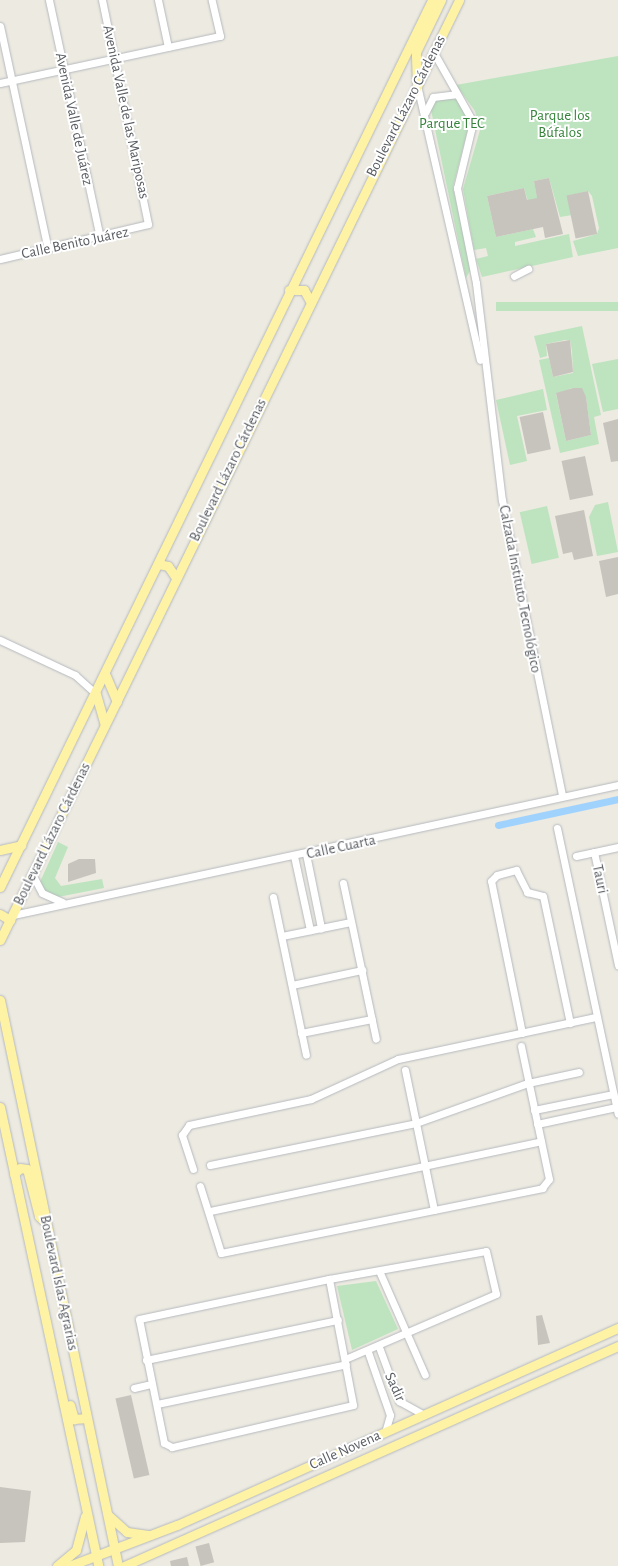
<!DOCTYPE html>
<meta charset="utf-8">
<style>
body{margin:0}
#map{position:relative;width:618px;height:1566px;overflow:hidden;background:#eceae1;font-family:"Alegreya Sans",sans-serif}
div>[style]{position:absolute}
.green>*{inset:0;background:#bde4be;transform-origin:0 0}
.canal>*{height:7px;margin:-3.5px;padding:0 3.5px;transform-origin:3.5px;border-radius:3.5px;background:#a0d2fe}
.building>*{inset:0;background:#c7c4be;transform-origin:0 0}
.roads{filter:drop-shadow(0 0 1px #b6b9be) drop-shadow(0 0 1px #b6b9be)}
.minor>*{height:7px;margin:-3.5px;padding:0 3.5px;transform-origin:3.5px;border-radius:3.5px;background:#fff}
.major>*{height:9px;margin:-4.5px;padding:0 4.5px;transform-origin:4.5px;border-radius:4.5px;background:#fef2a4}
span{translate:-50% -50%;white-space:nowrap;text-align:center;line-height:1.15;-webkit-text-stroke:4px #fff;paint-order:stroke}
.street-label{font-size:15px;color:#595d62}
.park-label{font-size:15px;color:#36843c}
</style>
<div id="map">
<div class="green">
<i style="clip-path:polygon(618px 56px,618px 248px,578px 256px,573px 241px,597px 234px,599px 228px,592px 196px,588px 191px,568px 196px,572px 215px,560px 217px,549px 178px,534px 181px,539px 207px,530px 209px,524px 188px,487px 196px,496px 237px,533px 229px,536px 237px,515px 242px,515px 246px,569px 234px,573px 257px,482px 277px,476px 259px,488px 256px,486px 248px,474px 250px,463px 189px,480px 130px,475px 111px,456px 85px)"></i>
<i style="clip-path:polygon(458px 96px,470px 121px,453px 187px,471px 269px,466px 278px,431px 110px,435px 101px)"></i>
<i style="left:618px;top:302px;width:9px;height:122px;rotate:90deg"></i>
<i style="clip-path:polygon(evenodd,582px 326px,601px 415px,594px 417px,599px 444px,560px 453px,539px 360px,549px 358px,553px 377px,573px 373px,572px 351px,570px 340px,565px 340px,546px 344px,547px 356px,540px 358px,534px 336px,582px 326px,572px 388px,586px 397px,591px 435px,566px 441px,556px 394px,572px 388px)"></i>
<i style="clip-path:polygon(618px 359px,618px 409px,603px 412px,592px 364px)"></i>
<i style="clip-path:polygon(543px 389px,547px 410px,517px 416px,527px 461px,510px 465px,496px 400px)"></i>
<i style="clip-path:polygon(608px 502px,618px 552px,597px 556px,589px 517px,595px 505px)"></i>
<i style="left:547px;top:506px;width:53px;height:28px;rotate:77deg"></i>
<i style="clip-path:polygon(58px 842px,68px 847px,55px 878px,61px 886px,102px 879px,104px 888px,58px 897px,44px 891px,40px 882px)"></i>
<i style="clip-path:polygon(376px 1281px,398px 1329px,352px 1350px,337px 1286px)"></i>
</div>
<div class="canal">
<i style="left:498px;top:825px;width:123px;rotate:-12.2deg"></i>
</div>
<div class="building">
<i style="clip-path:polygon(549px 178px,563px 234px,545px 238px,543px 227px,496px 237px,487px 196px,524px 188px,527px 200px,537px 198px,534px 181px)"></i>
<i style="left:588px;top:191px;width:44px;height:22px;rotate:78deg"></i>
<i style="clip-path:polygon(570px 340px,573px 372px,553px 377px,546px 344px)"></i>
<i style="clip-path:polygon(573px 388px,582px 388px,586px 397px,591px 435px,566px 441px,556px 393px)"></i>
<i style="left:543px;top:412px;width:38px;height:24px;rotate:78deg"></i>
<i style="clip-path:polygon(618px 419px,618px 461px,611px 462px,603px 423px)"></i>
<i style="left:585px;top:456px;width:40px;height:24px;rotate:78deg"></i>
<i style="clip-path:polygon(584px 510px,593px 556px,574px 560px,572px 552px,563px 554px,555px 516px)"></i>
<i style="clip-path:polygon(618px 557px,618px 594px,606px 597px,599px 561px)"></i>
<i style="clip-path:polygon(79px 859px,95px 859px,96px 873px,68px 882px,68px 864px)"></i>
<i style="clip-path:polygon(542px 1315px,550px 1343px,538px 1345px,536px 1316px)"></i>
<i style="left:131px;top:1395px;width:82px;height:16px;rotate:77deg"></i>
<i style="clip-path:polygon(0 1487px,31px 1491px,25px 1542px,0 1543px)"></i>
<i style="left:209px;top:1543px;width:20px;height:14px;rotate:75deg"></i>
<i style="clip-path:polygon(187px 1557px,189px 1566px,171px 1566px,170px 1561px)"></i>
</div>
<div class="roads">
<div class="minor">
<i style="left:49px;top:0;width:242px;rotate:77.9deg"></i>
<i style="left:158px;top:0;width:48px;rotate:78deg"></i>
<i style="left:0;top:26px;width:228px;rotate:77.9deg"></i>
<i style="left:434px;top:53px;width:79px;rotate:60.5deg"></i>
<i style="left:473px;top:122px;width:68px;rotate:103.6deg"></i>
<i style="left:457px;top:188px;width:97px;rotate:78.7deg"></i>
<i style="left:476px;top:283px;width:219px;rotate:83.2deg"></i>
<i style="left:502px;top:500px;width:302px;rotate:78.5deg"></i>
<i style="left:0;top:83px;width:225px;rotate:-12.1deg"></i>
<i style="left:220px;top:36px;width:37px;rotate:-103deg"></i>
<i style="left:417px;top:85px;width:282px;rotate:77.1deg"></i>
<i style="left:425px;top:113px;width:18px;rotate:-63deg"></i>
<i style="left:433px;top:97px;width:23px;rotate:-7deg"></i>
<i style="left:0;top:259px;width:152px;rotate:-13.3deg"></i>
<i style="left:148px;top:224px;width:229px;rotate:-101.6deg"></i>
<i style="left:514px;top:276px;width:16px;rotate:-27deg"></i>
<i style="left:0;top:640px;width:83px;rotate:25deg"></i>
<i style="left:75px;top:675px;width:28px;rotate:42deg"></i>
<i style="left:557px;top:828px;width:292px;rotate:78deg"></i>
<i style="left:594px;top:852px;width:116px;rotate:78deg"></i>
<i style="left:306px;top:854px;width:76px;rotate:78.5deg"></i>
<i style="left:294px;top:856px;width:76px;rotate:77.8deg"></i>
<i style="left:576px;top:856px;width:43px;rotate:-12.1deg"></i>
<i style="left:32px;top:874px;width:21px;rotate:62deg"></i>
<i style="left:42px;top:893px;width:22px;rotate:24deg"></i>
<i style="left:343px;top:883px;width:159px;rotate:78.1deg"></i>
<i style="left:273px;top:897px;width:161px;rotate:78.2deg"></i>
<i style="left:13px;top:915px;width:619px;rotate:-12.13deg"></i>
<i style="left:282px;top:936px;width:70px;rotate:-11.5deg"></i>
<i style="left:292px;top:985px;width:72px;rotate:-12.1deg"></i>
<i style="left:301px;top:1033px;width:72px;rotate:-11.2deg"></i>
<i style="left:522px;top:1033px;width:155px;rotate:-101.5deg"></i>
<i style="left:491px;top:881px;width:8px;rotate:-45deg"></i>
<i style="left:497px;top:875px;width:20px;rotate:-15deg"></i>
<i style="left:516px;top:870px;width:25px;rotate:63deg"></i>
<i style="left:527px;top:892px;width:16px;rotate:14deg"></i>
<i style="left:543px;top:896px;width:130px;rotate:78deg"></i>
<i style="left:405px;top:1070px;width:143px;rotate:78.3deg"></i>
<i style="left:534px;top:1110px;width:81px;rotate:-11.4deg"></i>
<i style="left:537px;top:1124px;width:81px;rotate:-12.1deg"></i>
<i style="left:210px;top:1165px;width:210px;rotate:-11.5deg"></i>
<i style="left:416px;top:1123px;width:119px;rotate:-19.7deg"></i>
<i style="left:528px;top:1083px;width:52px;rotate:-12.2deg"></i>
<i style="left:193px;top:1169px;width:36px;rotate:-108deg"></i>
<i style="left:182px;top:1135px;width:12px;rotate:-55deg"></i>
<i style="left:189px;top:1125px;width:125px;rotate:-12deg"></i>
<i style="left:311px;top:1099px;width:96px;rotate:-24.7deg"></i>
<i style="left:398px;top:1059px;width:202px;rotate:-12deg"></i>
<i style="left:200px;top:1186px;width:70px;rotate:72.6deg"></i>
<i style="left:221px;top:1253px;width:328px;rotate:-11.4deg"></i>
<i style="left:542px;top:1188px;width:11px;rotate:-52deg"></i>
<i style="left:549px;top:1179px;width:136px;rotate:-101.9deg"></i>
<i style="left:210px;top:1211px;width:338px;rotate:-11.9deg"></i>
<i style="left:380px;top:1273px;width:111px;rotate:66.2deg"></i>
<i style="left:329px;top:1279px;width:128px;rotate:79.2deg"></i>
<i style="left:353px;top:1405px;width:186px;rotate:166.9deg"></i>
<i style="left:172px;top:1447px;width:9px;rotate:-153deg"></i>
<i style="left:164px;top:1443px;width:126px;rotate:-101.4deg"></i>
<i style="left:139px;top:1319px;width:194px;rotate:-11.9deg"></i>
<i style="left:329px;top:1279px;width:159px;rotate:-10.1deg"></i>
<i style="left:486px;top:1251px;width:44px;rotate:76.9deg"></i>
<i style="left:496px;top:1294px;width:164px;rotate:156.7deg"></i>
<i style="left:379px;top:1347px;width:58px;rotate:69.7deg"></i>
<i style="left:399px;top:1401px;width:29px;rotate:29deg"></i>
<i style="left:368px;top:1352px;width:67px;rotate:70.8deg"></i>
<i style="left:390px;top:1415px;width:18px;rotate:106deg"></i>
<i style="left:146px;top:1360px;width:196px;rotate:-11.8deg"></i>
<i style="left:134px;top:1388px;width:18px;rotate:-13deg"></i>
<i style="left:157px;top:1404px;width:193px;rotate:-11.9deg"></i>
</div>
<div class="major">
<i style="left:417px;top:85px;width:33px;rotate:-92deg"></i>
<i style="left:416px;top:52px;width:58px;rotate:-64.3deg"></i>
<i style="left:289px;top:290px;width:15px"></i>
<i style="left:304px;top:290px;width:13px;rotate:61deg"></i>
<i style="left:158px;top:564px;width:10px;rotate:11deg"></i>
<i style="left:168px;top:566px;width:14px;rotate:56deg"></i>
<i style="left:106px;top:676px;width:28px;rotate:67deg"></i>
<i style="left:96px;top:694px;width:32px;rotate:74deg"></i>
<i style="left:0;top:850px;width:22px;rotate:-13deg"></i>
<i style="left:0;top:887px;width:987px;rotate:-64.03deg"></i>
<i style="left:0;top:914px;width:12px;rotate:31deg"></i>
<i style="left:0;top:940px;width:1046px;rotate:-63.97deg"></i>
<i style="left:0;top:1000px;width:578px;rotate:78.22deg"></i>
<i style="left:0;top:1107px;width:469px;rotate:77.9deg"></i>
<i style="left:14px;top:1174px;width:8px;rotate:-45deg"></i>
<i style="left:20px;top:1168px;width:7px;rotate:8deg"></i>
<i style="left:27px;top:1169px;width:49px;rotate:75.7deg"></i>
<i style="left:39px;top:1216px;width:10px;rotate:45deg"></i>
<i style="left:70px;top:1405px;width:15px;rotate:74deg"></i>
<i style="left:74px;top:1419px;width:13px;rotate:-4deg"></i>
<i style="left:108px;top:1515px;width:25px;rotate:42deg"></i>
<i style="left:127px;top:1532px;width:21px;rotate:8deg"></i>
<i style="left:57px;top:1566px;width:25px;rotate:-40deg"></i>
<i style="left:76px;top:1550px;width:35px;rotate:-75deg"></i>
<i style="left:69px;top:1566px;width:116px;rotate:-20.8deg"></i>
<i style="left:177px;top:1525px;width:483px;rotate:-24.1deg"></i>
<i style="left:124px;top:1566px;width:541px;rotate:-24.01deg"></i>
</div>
</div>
<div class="street-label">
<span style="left:406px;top:106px;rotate:-63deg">Boulevard Lázaro Cárdenas</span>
<span style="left:126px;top:112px;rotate:78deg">Avenida Valle de las Mariposas</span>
<span style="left:74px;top:119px;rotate:78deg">Avenida Valle de Juárez</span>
<span style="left:75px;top:243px;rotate:-12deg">Calle Benito Juárez</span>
<span style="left:228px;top:470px;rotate:-64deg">Boulevard Lázaro Cárdenas</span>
<span style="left:520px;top:589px;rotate:79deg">Calzada Instituto Tecnológico</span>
<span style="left:52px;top:834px;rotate:-64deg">Boulevard Lázaro Cárdenas</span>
<span style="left:341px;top:847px;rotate:-12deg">Calle Cuarta</span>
<span style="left:600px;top:879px;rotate:78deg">Tauri</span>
<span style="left:59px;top:1283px;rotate:78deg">Boulevard Islas Agrarias</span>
<span style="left:395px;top:1387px;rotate:65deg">Sadir</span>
<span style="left:345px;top:1450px;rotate:-24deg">Calle Novena</span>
</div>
<div class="park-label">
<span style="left:560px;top:124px">Parque los<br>Búfalos</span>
<span style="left:452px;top:124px">Parque TEC</span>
</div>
</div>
